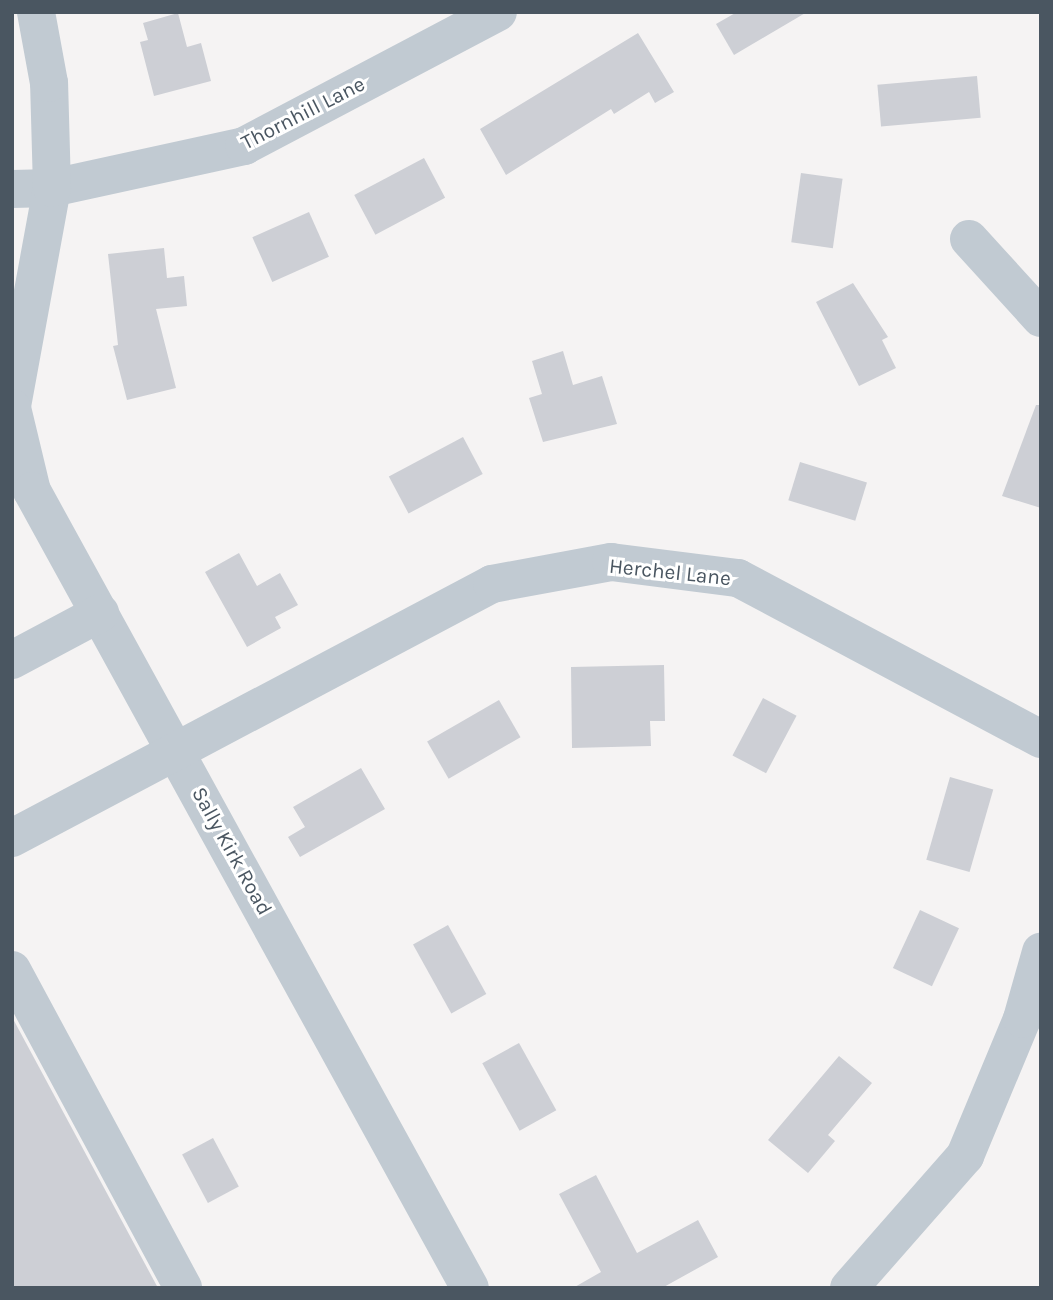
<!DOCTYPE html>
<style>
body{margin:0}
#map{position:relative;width:1053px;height:1300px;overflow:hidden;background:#f5f3f3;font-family:Karla,sans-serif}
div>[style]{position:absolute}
.building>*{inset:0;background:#cdcfd5;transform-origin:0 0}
.minor>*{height:38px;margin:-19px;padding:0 19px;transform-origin:19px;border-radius:19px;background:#c1cad2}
span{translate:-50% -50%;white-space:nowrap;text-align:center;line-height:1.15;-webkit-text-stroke:6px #fff;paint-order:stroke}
.street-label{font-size:21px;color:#4a5661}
.frame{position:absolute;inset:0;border:14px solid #4a5661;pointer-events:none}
</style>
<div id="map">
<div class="building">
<i style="clip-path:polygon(737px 12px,807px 12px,734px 55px,716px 24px)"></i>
<i style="clip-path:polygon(178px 13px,187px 47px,201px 43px,211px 81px,154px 96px,140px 42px,148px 40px,143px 23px)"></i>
<i style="clip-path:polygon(638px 33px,674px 92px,655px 103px,649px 92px,614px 114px,611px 109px,506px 175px,480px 129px)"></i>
<i style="left:977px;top:76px;width:42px;height:100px;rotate:85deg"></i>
<i style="left:424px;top:158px;width:45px;height:79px;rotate:62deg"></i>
<i style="left:801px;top:173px;width:42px;height:70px;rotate:8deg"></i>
<i style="left:309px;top:212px;width:49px;height:62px;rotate:66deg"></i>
<i style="clip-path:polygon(164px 248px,167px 278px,184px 276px,187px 306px,156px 309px,176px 388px,127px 400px,113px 346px,118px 345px,108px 254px)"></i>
<i style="clip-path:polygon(853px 283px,888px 337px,882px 340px,896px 368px,859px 386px,816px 302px)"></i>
<i style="clip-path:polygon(563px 351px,573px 385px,602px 376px,617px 424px,543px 442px,529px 398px,542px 394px,532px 361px)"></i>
<i style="clip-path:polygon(1036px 405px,1041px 405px,1041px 508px,1002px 496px)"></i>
<i style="left:463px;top:437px;width:42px;height:84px;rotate:62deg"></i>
<i style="left:800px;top:462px;width:70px;height:40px;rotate:17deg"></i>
<i style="clip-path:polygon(239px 553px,257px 586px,280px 573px,298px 605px,275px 617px,281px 628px,247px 647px,205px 572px)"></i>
<i style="clip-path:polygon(664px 665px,665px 721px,650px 721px,651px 746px,572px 748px,571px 667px)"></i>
<i style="left:763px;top:698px;width:38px;height:65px;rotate:28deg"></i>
<i style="left:499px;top:700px;width:43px;height:83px;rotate:60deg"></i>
<i style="clip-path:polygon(361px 768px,385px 809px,300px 857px,288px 837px,305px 827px,293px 807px)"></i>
<i style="left:950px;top:777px;width:45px;height:86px;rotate:16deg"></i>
<i style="left:920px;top:910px;width:43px;height:64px;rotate:25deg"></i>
<i style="left:448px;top:925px;width:79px;height:40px;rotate:61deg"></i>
<i style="clip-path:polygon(12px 1017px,158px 1288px,12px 1288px)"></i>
<i style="left:519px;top:1043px;width:77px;height:42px;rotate:61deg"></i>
<i style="clip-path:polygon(839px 1056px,872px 1083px,828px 1135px,835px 1141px,808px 1173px,768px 1140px)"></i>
<i style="left:213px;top:1138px;width:55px;height:35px;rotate:62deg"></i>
<i style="clip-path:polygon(596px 1175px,637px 1253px,698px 1220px,718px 1257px,662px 1288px,573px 1288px,601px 1272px,559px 1194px)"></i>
</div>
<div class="minor">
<i style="left:12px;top:189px;width:40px;rotate:-1.4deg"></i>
<i style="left:52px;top:188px;width:197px;rotate:-12.3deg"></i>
<i style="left:244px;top:146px;width:287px;rotate:-27.8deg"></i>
<i style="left:969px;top:239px;width:107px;rotate:47.7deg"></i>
<i style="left:12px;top:406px;width:222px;rotate:-79.6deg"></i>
<i style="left:52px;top:188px;width:105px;rotate:-91.6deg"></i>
<i style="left:49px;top:83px;width:72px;rotate:-100.4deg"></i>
<i style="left:12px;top:408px;width:85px;rotate:76.5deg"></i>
<i style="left:32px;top:491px;width:909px;rotate:61.21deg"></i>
<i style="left:12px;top:660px;width:100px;rotate:-28.1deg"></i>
<i style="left:12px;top:838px;width:543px;rotate:-27.89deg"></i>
<i style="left:492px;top:584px;width:121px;rotate:-10.5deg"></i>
<i style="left:611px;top:562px;width:128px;rotate:7.2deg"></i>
<i style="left:738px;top:578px;width:343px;rotate:28deg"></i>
<i style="left:12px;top:970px;width:361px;rotate:61.7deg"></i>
<i style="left:849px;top:1288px;width:176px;rotate:-48.7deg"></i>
<i style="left:965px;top:1156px;width:148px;rotate:-67.4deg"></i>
<i style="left:1022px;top:1019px;width:70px;rotate:-74.2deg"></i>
</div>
<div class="street-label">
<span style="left:303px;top:113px;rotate:-27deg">Thornhill Lane</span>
<span style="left:670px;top:572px;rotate:6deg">Herchel Lane</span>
<span style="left:232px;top:851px;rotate:61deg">Sally Kirk Road</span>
</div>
<div class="frame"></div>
</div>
